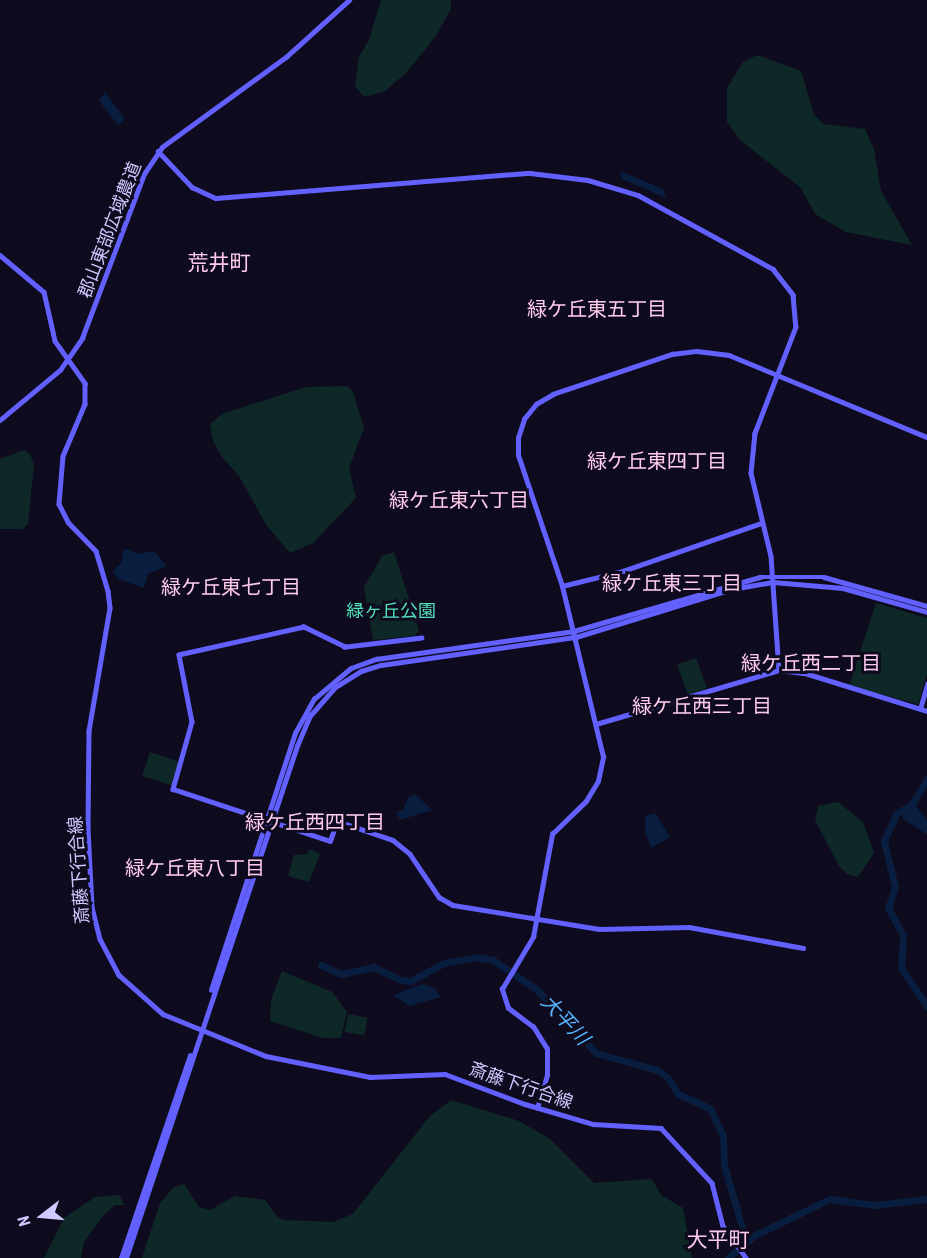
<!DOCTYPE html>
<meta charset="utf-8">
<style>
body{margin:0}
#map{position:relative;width:927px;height:1258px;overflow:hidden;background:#0e0b1e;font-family:"Roboto Condensed","Noto Sans JP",sans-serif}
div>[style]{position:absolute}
.green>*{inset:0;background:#0e2827;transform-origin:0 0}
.water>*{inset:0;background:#091e3f}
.river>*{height:7px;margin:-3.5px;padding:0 3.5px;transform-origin:3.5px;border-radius:3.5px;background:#091e3f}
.secondary>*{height:4.5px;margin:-2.25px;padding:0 2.25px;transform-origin:2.25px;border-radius:2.25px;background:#6260ff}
span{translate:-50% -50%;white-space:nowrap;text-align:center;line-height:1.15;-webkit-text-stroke:6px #0e0b1e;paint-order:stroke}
.street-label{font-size:18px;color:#cec9ff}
.park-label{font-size:18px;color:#52e1bc}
.neighbourhood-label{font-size:20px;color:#ffcbec}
.water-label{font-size:20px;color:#57b3ff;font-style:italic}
.quarter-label{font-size:21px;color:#ffcbec}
.north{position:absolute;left:12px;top:1186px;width:60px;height:60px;-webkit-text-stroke:4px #0e0b1e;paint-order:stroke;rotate:254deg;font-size:16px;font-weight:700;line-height:24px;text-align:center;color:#cec9ff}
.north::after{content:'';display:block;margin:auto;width:21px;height:27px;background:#cec9ff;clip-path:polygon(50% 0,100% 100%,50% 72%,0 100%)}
</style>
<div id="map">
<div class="green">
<i style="clip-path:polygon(381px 0,451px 0,451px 9px,435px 37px,407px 72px,385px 91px,364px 97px,355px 86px,359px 57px,369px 40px)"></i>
<i style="clip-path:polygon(757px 55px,801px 71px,814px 114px,823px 124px,865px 129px,874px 149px,881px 191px,912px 245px,846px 232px,815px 214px,801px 188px,740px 140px,727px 122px,727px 88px,743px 62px)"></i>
<i style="clip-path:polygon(347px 386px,353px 392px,364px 428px,349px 468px,356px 498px,313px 543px,290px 553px,267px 526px,239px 476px,222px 457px,213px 441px,210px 424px,222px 414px,306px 387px)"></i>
<i style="clip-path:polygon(24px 450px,30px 454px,34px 464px,28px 524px,23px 529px,0 529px,0 459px)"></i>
<i style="clip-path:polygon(394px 552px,419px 631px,414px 636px,373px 640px,364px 587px,382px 556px)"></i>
<i style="clip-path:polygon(876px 603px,927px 618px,927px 674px,918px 704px,849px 686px)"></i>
<i style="left:696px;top:658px;width:32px;height:20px;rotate:70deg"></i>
<i style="left:150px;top:752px;width:32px;height:25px;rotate:18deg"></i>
<i style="clip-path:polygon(838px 802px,863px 822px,874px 853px,858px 877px,847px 874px,839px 866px,815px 820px,818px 806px)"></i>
<i style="clip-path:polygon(310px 849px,320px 854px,309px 882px,288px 876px,294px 855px,307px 854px)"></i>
<i style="clip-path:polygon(282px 971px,332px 992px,347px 1012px,341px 1038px,323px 1038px,270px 1021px,271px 1000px)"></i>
<i style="left:348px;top:1014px;width:20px;height:18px;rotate:11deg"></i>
<i style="clip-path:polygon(451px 1100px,519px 1121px,550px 1139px,594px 1183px,652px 1179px,661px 1195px,683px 1208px,692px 1258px,142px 1258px,160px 1203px,173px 1188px,184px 1184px,199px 1207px,210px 1210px,235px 1196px,265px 1200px,277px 1217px,284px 1220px,333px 1222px,353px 1214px,429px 1117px)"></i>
<i style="clip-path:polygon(119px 1195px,125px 1205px,115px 1205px,101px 1218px,84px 1242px,81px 1258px,44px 1258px,64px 1218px,95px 1197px)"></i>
</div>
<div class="water">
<i style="clip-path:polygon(105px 92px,125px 119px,118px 125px,99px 101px)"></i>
<i style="clip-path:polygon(620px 171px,663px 189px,666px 198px,622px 179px)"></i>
<i style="clip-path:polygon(127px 549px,137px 554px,154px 551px,167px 566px,148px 574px,144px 588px,119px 579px,112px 571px,121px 564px,123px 550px)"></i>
<i style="clip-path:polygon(415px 794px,432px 810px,400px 820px,396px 812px,403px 810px,408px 797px)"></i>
<i style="clip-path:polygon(915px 805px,927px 820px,927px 834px,903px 819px,902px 812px,913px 809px)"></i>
<i style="clip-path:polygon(655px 813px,670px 837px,651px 848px,645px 832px,645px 816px)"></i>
<i style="clip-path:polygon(423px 984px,434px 988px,441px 997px,409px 1006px,393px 995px)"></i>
</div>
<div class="river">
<i style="left:927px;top:779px;width:29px;rotate:121deg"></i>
<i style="left:912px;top:804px;width:19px;rotate:148deg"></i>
<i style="left:896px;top:814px;width:30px;rotate:114deg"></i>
<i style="left:884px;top:841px;width:47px;rotate:76.6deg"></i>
<i style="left:895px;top:887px;width:22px;rotate:108deg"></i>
<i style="left:888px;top:908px;width:31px;rotate:61deg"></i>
<i style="left:903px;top:935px;width:33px;rotate:93deg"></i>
<i style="left:901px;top:968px;width:46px;rotate:55.6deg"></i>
<i style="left:321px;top:965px;width:22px;rotate:24deg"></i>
<i style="left:341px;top:974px;width:34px;rotate:-12deg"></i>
<i style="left:374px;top:967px;width:30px;rotate:26deg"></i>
<i style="left:401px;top:980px;width:10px;rotate:6deg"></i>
<i style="left:411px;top:981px;width:38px;rotate:-29deg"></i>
<i style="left:444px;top:963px;width:34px;rotate:-10deg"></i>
<i style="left:477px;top:957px;width:16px;rotate:11deg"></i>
<i style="left:493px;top:960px;width:52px;rotate:34deg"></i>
<i style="left:536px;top:989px;width:88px;rotate:46.8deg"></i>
<i style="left:596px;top:1053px;width:63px;rotate:15.6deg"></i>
<i style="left:657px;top:1070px;width:14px;rotate:36deg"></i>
<i style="left:668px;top:1078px;width:19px;rotate:58deg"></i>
<i style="left:678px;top:1094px;width:35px;rotate:24deg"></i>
<i style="left:710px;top:1108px;width:31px;rotate:65deg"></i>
<i style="left:723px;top:1136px;width:29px;rotate:88deg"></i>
<i style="left:724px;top:1165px;width:79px;rotate:73.9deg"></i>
<i style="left:728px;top:1258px;width:33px;rotate:-41deg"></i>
<i style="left:753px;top:1236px;width:85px;rotate:-25.7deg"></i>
<i style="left:830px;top:1199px;width:45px;rotate:7.6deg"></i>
<i style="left:875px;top:1205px;width:52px;rotate:-6.6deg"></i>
</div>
<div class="secondary">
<i style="left:158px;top:151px;width:50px;rotate:46.6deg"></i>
<i style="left:192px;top:187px;width:26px;rotate:25deg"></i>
<i style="left:216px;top:198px;width:315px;rotate:-4.6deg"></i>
<i style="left:530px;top:173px;width:58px;rotate:6.9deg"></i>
<i style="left:588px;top:180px;width:52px;rotate:16.7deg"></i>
<i style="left:638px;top:195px;width:154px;rotate:28.7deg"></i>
<i style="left:773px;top:269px;width:33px;rotate:52deg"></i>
<i style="left:793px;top:295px;width:32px;rotate:85deg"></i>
<i style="left:796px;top:327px;width:114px;rotate:111.1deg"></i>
<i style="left:755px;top:433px;width:40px;rotate:95.7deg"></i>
<i style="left:751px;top:473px;width:85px;rotate:76.5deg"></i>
<i style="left:771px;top:556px;width:114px;rotate:86deg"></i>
<i style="left:0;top:255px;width:57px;rotate:40.1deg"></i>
<i style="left:44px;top:292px;width:50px;rotate:77.3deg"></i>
<i style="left:55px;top:341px;width:52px;rotate:54.5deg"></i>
<i style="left:85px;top:383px;width:21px;rotate:90deg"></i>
<i style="left:85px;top:404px;width:56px;rotate:112.9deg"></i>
<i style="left:63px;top:456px;width:48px;rotate:94.8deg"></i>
<i style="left:59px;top:504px;width:20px;rotate:63deg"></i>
<i style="left:68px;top:522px;width:40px;rotate:46deg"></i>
<i style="left:96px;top:551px;width:42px;rotate:73.3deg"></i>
<i style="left:108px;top:591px;width:17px;rotate:83deg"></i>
<i style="left:110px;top:608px;width:125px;rotate:99.7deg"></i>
<i style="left:89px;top:731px;width:97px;rotate:90.6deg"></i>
<i style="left:88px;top:828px;width:79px;rotate:87.1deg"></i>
<i style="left:92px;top:907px;width:33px;rotate:76deg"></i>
<i style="left:100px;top:939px;width:41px;rotate:62.2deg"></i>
<i style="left:119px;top:975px;width:59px;rotate:41.6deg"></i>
<i style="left:163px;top:1014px;width:111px;rotate:22.2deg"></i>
<i style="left:266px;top:1056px;width:106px;rotate:11.4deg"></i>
<i style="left:370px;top:1077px;width:75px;rotate:-2.3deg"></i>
<i style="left:445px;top:1074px;width:85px;rotate:20.6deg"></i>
<i style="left:525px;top:1104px;width:71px;rotate:16.4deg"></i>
<i style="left:593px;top:1124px;width:68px;rotate:3.4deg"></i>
<i style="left:661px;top:1128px;width:75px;rotate:47.2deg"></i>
<i style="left:712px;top:1183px;width:44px;rotate:75.7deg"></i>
<i style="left:723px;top:1226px;width:39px;rotate:54deg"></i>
<i style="left:0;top:420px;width:78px;rotate:-39.8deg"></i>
<i style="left:60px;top:370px;width:39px;rotate:-55deg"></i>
<i style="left:82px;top:338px;width:175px;rotate:-69.3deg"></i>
<i style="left:144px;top:174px;width:32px;rotate:-56deg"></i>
<i style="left:162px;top:147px;width:153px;rotate:-36deg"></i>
<i style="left:286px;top:57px;width:85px;rotate:-42.1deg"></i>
<i style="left:562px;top:586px;width:63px;rotate:-13.8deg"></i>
<i style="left:623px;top:571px;width:147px;rotate:-19.1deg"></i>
<i style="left:422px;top:638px;width:78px;rotate:173.3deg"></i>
<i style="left:345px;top:647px;width:46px;rotate:-154deg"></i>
<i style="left:304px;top:627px;width:128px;rotate:167.4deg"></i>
<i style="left:179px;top:655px;width:68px;rotate:79deg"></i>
<i style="left:192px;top:722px;width:70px;rotate:105.8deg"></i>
<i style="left:173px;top:789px;width:165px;rotate:18.3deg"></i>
<i style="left:330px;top:841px;width:21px;rotate:-71deg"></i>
<i style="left:337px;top:821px;width:59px;rotate:18.7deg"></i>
<i style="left:393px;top:840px;width:22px;rotate:39deg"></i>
<i style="left:410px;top:854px;width:52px;rotate:56deg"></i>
<i style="left:439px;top:897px;width:16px;rotate:30deg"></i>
<i style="left:453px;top:905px;width:148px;rotate:9.3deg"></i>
<i style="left:599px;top:929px;width:90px;rotate:-1.3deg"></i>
<i style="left:689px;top:927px;width:116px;rotate:10.4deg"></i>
<i style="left:920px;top:709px;width:26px;rotate:-74deg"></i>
<i style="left:596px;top:724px;width:191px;rotate:-16.4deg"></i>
<i style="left:779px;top:670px;width:26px;rotate:7deg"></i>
<i style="left:805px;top:673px;width:128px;rotate:17.3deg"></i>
<i style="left:211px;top:990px;width:270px;rotate:-71.9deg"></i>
<i style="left:295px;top:733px;width:39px;rotate:-61deg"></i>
<i style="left:314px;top:699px;width:48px;rotate:-40deg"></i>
<i style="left:351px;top:668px;width:27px;rotate:-20deg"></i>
<i style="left:376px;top:659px;width:200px;rotate:-8deg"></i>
<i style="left:574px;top:631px;width:194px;rotate:-16.2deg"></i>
<i style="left:760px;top:577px;width:64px"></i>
<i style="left:824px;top:577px;width:107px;rotate:15.7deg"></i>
<i style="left:537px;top:1108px;width:34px;rotate:-73deg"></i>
<i style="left:547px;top:1075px;width:26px;rotate:-90deg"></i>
<i style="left:547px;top:1049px;width:26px;rotate:-122deg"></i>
<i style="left:533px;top:1027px;width:31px;rotate:-143deg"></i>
<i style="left:508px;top:1008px;width:20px;rotate:-108deg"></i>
<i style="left:502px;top:989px;width:61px;rotate:-59.2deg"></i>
<i style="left:533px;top:937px;width:105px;rotate:-79.5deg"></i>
<i style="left:552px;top:834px;width:47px;rotate:-44.1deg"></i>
<i style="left:586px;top:801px;width:23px;rotate:-59deg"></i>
<i style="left:598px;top:781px;width:25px;rotate:-78deg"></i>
<i style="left:603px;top:757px;width:176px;rotate:-103.5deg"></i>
<i style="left:562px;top:586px;width:138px;rotate:-108.6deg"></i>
<i style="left:518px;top:455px;width:17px;rotate:-90deg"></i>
<i style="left:518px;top:438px;width:20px;rotate:-72deg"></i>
<i style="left:524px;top:419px;width:19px;rotate:-51deg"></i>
<i style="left:536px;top:404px;width:20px;rotate:-30deg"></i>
<i style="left:553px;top:394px;width:126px;rotate:-18.6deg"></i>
<i style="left:672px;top:354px;width:25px;rotate:-7deg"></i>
<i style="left:697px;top:351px;width:32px;rotate:7deg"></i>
<i style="left:729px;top:355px;width:214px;rotate:22.5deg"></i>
<i style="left:121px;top:1258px;width:214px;rotate:-71.2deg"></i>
<i style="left:126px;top:1258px;width:540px;rotate:-71.53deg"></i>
<i style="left:297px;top:746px;width:33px;rotate:-67deg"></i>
<i style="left:310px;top:716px;width:37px;rotate:-49deg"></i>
<i style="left:334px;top:688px;width:32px;rotate:-32deg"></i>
<i style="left:361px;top:671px;width:21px;rotate:-17deg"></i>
<i style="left:381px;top:665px;width:197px;rotate:-8.2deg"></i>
<i style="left:576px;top:637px;width:163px;rotate:-17.1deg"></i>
<i style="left:732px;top:589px;width:42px;rotate:-9.7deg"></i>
<i style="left:773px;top:582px;width:70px;rotate:4.9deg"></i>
<i style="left:843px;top:588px;width:87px;rotate:15.9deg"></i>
</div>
<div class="street-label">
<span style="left:110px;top:230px;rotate:-69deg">郡山東部広域農道</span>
<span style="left:79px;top:870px;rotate:-94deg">斎藤下行合線</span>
<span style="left:521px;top:1086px;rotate:19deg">斎藤下行合線</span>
</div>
<div class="park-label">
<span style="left:391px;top:611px">緑ヶ丘公園</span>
</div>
<div class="neighbourhood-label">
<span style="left:597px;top:309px">緑ケ丘東五丁目</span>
<span style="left:657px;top:461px">緑ケ丘東四丁目</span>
<span style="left:459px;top:500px">緑ケ丘東六丁目</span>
<span style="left:672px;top:583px">緑ケ丘東三丁目</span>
<span style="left:231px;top:587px">緑ケ丘東七丁目</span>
<span style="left:811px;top:663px">緑ケ丘西二丁目</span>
<span style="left:702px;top:706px">緑ケ丘西三丁目</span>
<span style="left:315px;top:822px">緑ケ丘西四丁目</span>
<span style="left:195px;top:868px">緑ケ丘東八丁目</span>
</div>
<div class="water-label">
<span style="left:565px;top:1020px;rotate:47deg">大平川</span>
</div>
<div class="quarter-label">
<span style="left:219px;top:263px">荒井町</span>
<span style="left:718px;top:1240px">大平町</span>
</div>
<div class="north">N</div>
</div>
